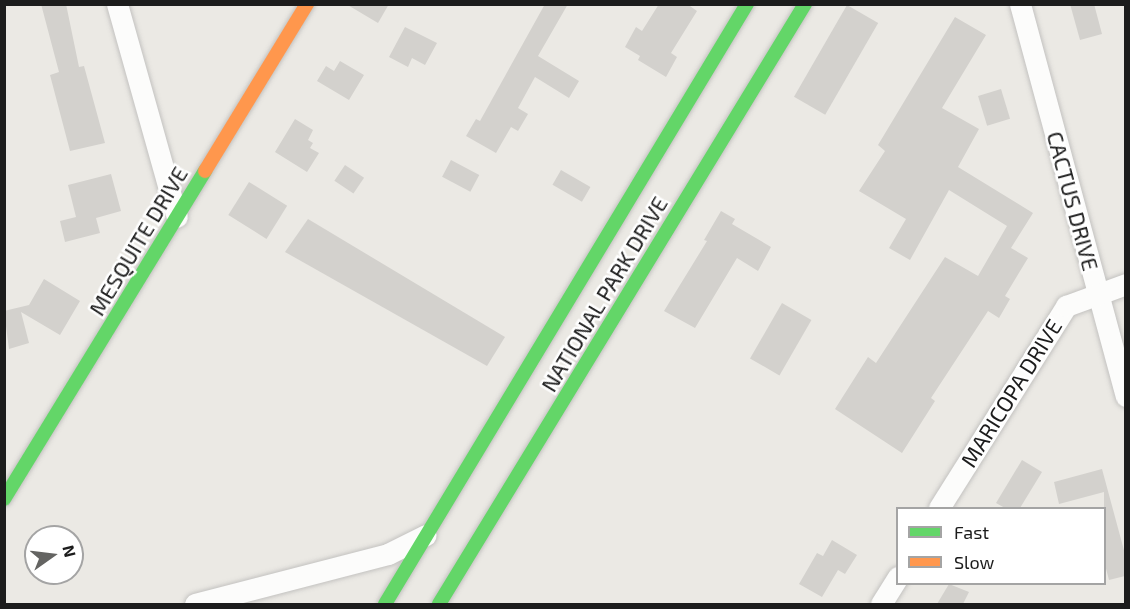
<!DOCTYPE html>
<style>
body{margin:0}
#map{position:relative;width:1130px;height:609px;overflow:hidden;background:#ebe9e4;font-family:"Exo 2",sans-serif}
div>[style]{position:absolute}
.building>*{inset:0;background:#d3d1cd;transform-origin:0 0}
.roads{filter:drop-shadow(0 0 2px #c3c2c0) drop-shadow(0 0 2px #c3c2c0)}
.street>*{height:21px;margin:-10.5px;padding:0 10.5px;transform-origin:10.5px;border-radius:10.5px;background:#fcfcfb}
.fast>*{height:14px;margin:-7px;padding:0 7px;transform-origin:7px;border-radius:7px;background:#63d668}
.slow>*{height:14px;margin:-7px;padding:0 7px;transform-origin:7px;border-radius:7px;background:#ff974d}
span{translate:-50% -50%;white-space:nowrap;text-align:center;line-height:1.15;-webkit-text-stroke:5px #fff;paint-order:stroke}
.street-label{font-size:22px;color:#1c1c1c}
.frame{position:absolute;inset:0;border:6px solid #1c1c1c;pointer-events:none}
.legend{position:absolute;left:896px;top:507px;width:210px;height:78px;box-sizing:border-box;background:#fff;border:2px solid #a4a4a4;margin:0;padding:8px 10px;list-style:none;font-size:18px;color:#1c1c1c}
.legend li{display:flex;align-items:center;gap:12px;height:30px}
.legend b{width:30px;border:2px solid #a4a4a4}
.north{position:absolute;left:24px;top:525px;width:60px;height:60px;box-sizing:border-box;background:#fff;border:2px solid #a4a4a4;border-radius:50%;rotate:76deg;font-size:16px;font-weight:700;line-height:24px;text-align:center;color:#1c1c1c}
.north::after{content:'';display:block;margin:auto;width:21px;height:27px;background:#646462;clip-path:polygon(50% 0,100% 100%,50% 72%,0 100%)}
</style>
<div id="map">
<div class="building">
<i style="clip-path:polygon(41px 4px,66px 4px,79px 67px,84px 66px,105px 143px,70px 151px,50px 75px,59px 72px)"></i>
<i style="clip-path:polygon(346px 4px,389px 4px,378px 23px)"></i>
<i style="clip-path:polygon(545px 4px,568px 4px,538px 56px,579px 81px,569px 98px,535px 77px,518px 108px,528px 114px,518px 131px,511px 127px,496px 153px,466px 136px,476px 119px,480px 121px)"></i>
<i style="clip-path:polygon(659px 4px,687px 4px,697px 11px,671px 53px,677px 57px,666px 77px,638px 60px,640px 56px,625px 47px,636px 27px,642px 31px)"></i>
<i style="clip-path:polygon(1070px 4px,1094px 4px,1102px 34px,1080px 40px)"></i>
<i style="left:847px;top:5px;width:36px;height:106px;rotate:30deg"></i>
<i style="clip-path:polygon(955px 17px,986px 35px,942px 108px,979px 129px,958px 167px,1033px 213px,1011px 248px,1028px 258px,1005px 296px,1010px 299px,999px 318px,988px 311px,931px 398px,935px 401px,902px 453px,835px 409px,868px 357px,876px 363px,945px 257px,978px 276px,1007px 226px,949px 190px,910px 260px,889px 248px,906px 219px,859px 191px,885px 151px,878px 145px)"></i>
<i style="clip-path:polygon(405px 27px,437px 43px,425px 65px,412px 58px,408px 67px,389px 57px)"></i>
<i style="clip-path:polygon(340px 61px,364px 75px,349px 100px,317px 81px,326px 66px,334px 71px)"></i>
<i style="left:1001px;top:89px;width:31px;height:24px;rotate:73deg"></i>
<i style="clip-path:polygon(295px 119px,313px 130px,308px 140px,313px 143px,310px 148px,319px 153px,307px 172px,275px 152px)"></i>
<i style="left:451px;top:160px;width:32px;height:19px;rotate:28deg"></i>
<i style="left:345px;top:165px;width:23px;height:19px;rotate:34deg"></i>
<i style="left:561px;top:170px;width:34px;height:17px;rotate:30deg"></i>
<i style="clip-path:polygon(111px 174px,121px 211px,96px 218px,100px 233px,65px 242px,60px 221px,76px 217px,68px 185px)"></i>
<i style="left:249px;top:182px;width:45px;height:39px;rotate:32deg"></i>
<i style="clip-path:polygon(721px 211px,735px 219px,732px 224px,771px 247px,758px 271px,737px 258px,695px 328px,664px 311px,707px 241px,704px 240px)"></i>
<i style="clip-path:polygon(308px 219px,505px 337px,487px 366px,285px 252px)"></i>
<i style="clip-path:polygon(44px 279px,80px 301px,60px 335px,21px 312px,29px 343px,9px 349px,4px 311px,29px 305px)"></i>
<i style="left:782px;top:303px;width:34px;height:64px;rotate:30deg"></i>
<i style="clip-path:polygon(1022px 460px,1042px 472px,1020px 508px,1005px 508px,996px 503px)"></i>
<i style="clip-path:polygon(1102px 469px,1125px 554px,1125px 576px,1109px 580px,1104px 561px,1104px 492px,1059px 504px,1054px 482px)"></i>
<i style="clip-path:polygon(832px 540px,857px 555px,845px 574px,838px 570px,822px 597px,799px 584px,817px 553px,823px 556px)"></i>
<i style="clip-path:polygon(949px 584px,969px 592px,963px 604px,937px 604px)"></i>
</div>
<div class="roads">
<div class="street">
<i style="left:117px;top:4px;width:221px;rotate:74.3deg"></i>
<i style="left:1020px;top:4px;width:406px;rotate:74.9deg"></i>
<i style="left:939px;top:508px;width:239px;rotate:-57.8deg"></i>
<i style="left:1066px;top:306px;width:64px;rotate:-20.1deg"></i>
<i style="left:195px;top:604px;width:199px;rotate:-14.5deg"></i>
<i style="left:388px;top:554px;width:42px;rotate:-26.6deg"></i>
<i style="left:881px;top:604px;width:32px;rotate:-58deg"></i>
</div>
<div class="fast">
<i style="left:4px;top:499px;width:385px;rotate:-58.5deg"></i>
<i style="left:385px;top:604px;width:701px;rotate:-58.9deg"></i>
<i style="left:439px;top:604px;width:703px;rotate:-58.62deg"></i>
</div>
<div class="slow">
<i style="left:205px;top:171px;width:196px;rotate:-58.6deg"></i>
</div>
</div>
<div class="street-label">
<span style="left:1073px;top:201px;rotate:75deg">CACTUS DRIVE</span>
<span style="left:138px;top:241px;rotate:-59deg">MESQUITE DRIVE</span>
<span style="left:604px;top:294px;rotate:-59deg">NATIONAL PARK DRIVE</span>
<span style="left:1011px;top:393px;rotate:-58deg">MARICOPA DRIVE</span>
</div>
<div class="frame"></div>
<ul class="legend">
<li><b style="height:8px;background:#63d668"></b>Fast</li>
<li><b style="height:8px;background:#ff974d"></b>Slow</li>
</ul>
<div class="north">N</div>
</div>
